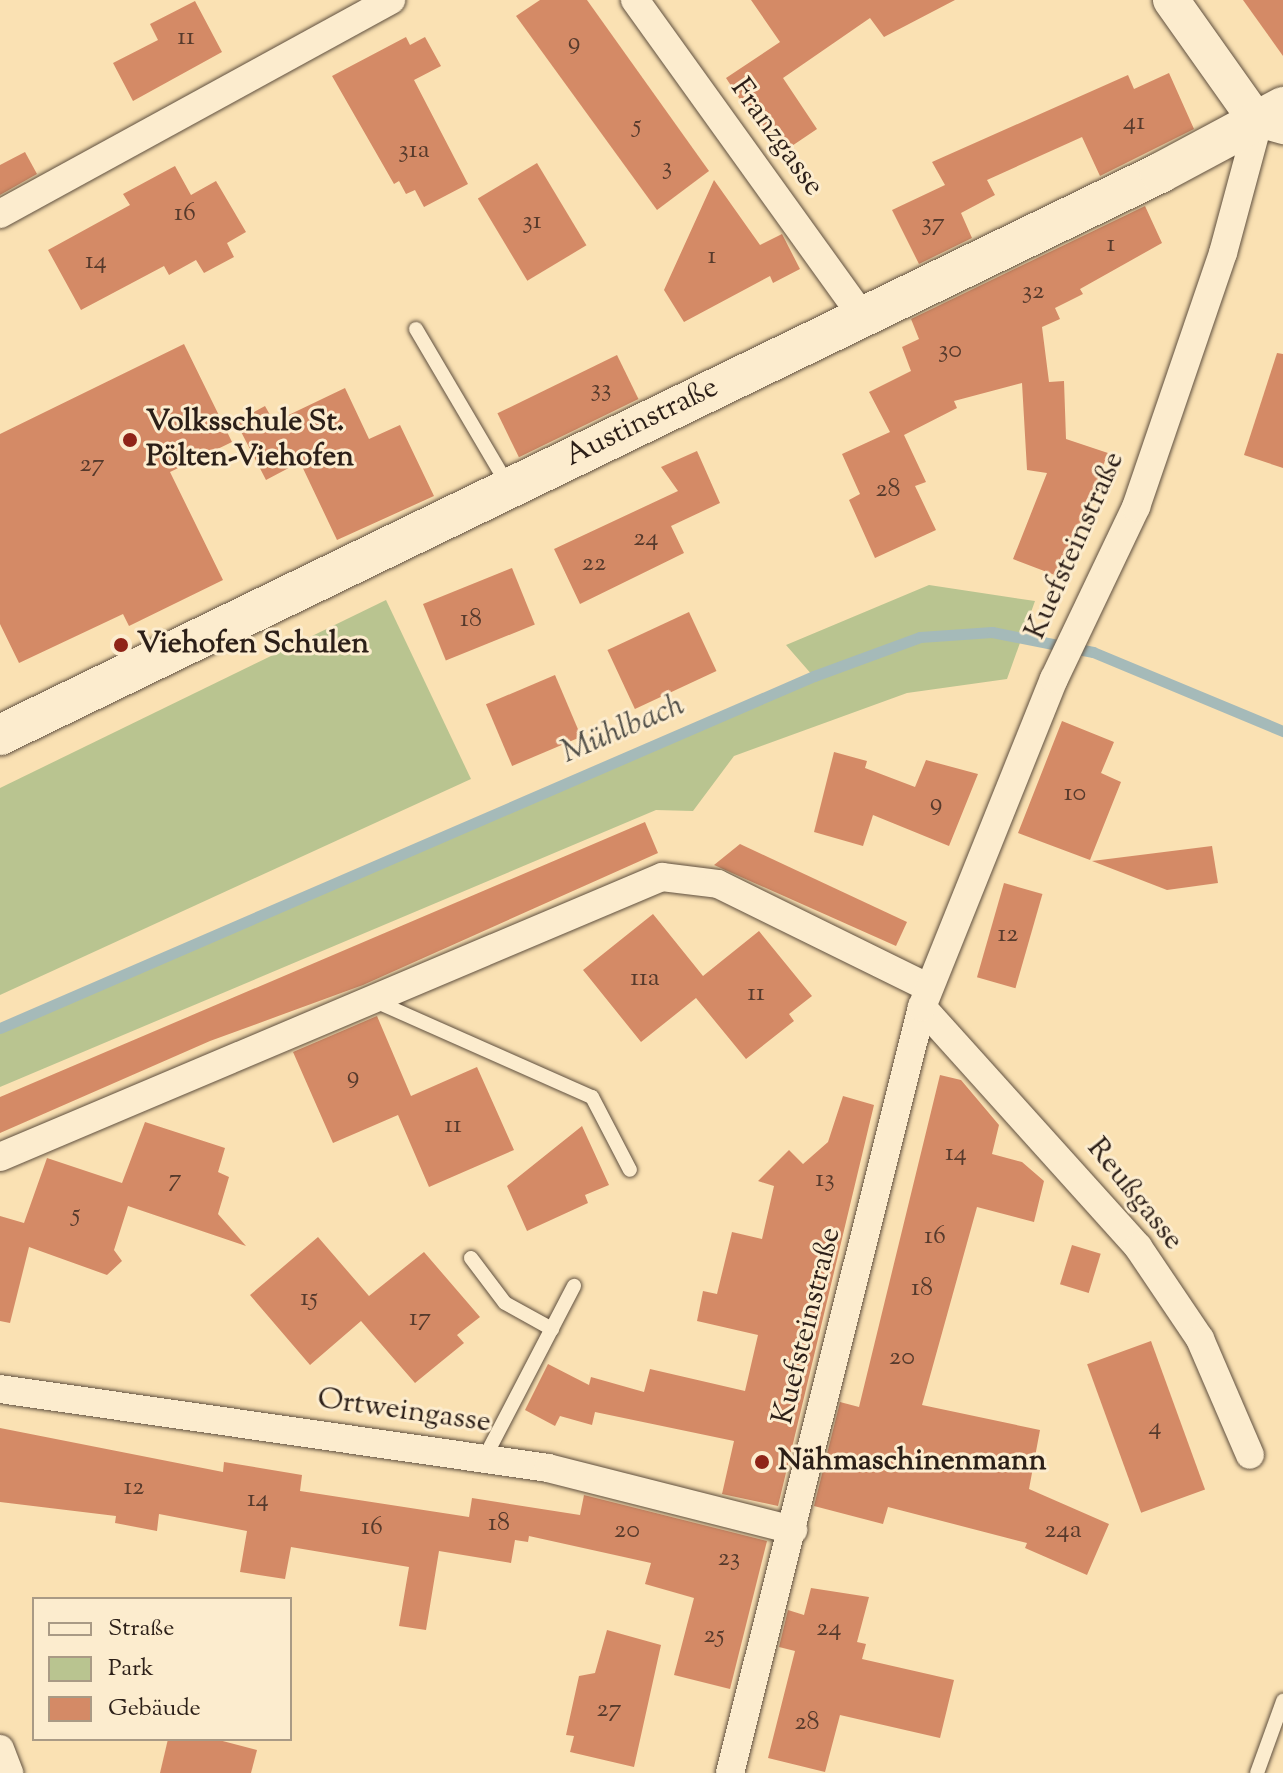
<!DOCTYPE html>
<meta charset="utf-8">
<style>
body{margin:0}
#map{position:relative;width:1283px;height:1773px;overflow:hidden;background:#fae1b3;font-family:"Sorts Mill Goudy",serif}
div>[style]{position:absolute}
.green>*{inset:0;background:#b9c490}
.stream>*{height:11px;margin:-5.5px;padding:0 5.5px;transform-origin:5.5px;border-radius:5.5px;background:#a5bab9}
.building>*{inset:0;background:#d48a66;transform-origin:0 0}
.roads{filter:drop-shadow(0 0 2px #60503f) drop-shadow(0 0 2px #60503f)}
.service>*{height:14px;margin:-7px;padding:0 7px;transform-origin:7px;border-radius:7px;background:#fcecce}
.minor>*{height:28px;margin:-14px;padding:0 14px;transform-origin:14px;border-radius:14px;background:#fcecce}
.tertiary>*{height:36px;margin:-18px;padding:0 18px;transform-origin:18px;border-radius:18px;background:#fcecce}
.secondary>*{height:40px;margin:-20px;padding:0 20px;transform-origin:20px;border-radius:20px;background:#fcecce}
.dots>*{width:22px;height:22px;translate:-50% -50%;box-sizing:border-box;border:4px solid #fcecce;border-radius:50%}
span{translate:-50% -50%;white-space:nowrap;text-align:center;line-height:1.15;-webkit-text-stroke:6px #fcecce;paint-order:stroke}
.number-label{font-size:26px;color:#563a2c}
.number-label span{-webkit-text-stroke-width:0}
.street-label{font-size:30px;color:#2c1f18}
.poi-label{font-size:30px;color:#2c1f18;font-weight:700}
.left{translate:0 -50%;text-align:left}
.water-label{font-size:32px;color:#504e48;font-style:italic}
.legend{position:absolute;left:32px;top:1597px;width:260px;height:144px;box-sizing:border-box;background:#fcecce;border:2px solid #a99a85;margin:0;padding:10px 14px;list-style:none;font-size:24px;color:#2c1f18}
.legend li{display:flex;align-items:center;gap:16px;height:40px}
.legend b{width:40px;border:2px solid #a99a85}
</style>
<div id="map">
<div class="green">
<i style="clip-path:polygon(929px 585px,1035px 601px,1007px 679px,907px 693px,734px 756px,693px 811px,656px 810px,0 1087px,0 1033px,813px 676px,786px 645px)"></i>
<i style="clip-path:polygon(386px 600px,471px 779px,0 995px,0 788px)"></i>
</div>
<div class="stream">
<i style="left:0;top:1028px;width:887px;rotate:-23.39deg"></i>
<i style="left:814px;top:676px;width:113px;rotate:-20.2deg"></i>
<i style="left:920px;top:637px;width:72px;rotate:-4deg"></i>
<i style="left:992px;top:632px;width:103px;rotate:11.2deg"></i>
<i style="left:1093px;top:652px;width:206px;rotate:22.6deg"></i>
</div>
<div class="building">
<i style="clip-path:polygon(540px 0,587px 0,709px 171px,657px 210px,516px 16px)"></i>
<i style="clip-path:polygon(751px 0,955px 0,884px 37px,870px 18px,783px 78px,817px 129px,777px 156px,726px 78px,780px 42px)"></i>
<i style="clip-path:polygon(1243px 0,1283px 0,1283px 56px)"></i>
<i style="clip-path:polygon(195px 1px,222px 52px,133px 101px,113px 63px,158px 40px,150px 24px)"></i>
<i style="clip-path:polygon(406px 37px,410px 45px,425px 37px,441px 66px,414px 80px,468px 184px,424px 207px,415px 190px,406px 194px,399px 181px,394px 184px,332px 76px)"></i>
<i style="clip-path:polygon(1169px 73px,1194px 129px,1100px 176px,1082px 137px,987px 180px,995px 195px,961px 213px,972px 238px,919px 264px,892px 210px,945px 185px,932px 162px,1128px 75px,1134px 89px)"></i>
<i style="clip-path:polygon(25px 152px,37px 174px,0 195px,0 165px)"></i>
<i style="left:537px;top:163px;width:96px;height:69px;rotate:59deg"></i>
<i style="clip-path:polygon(175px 166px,191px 195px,216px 181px,246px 232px,227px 243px,234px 257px,204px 273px,196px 260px,169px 275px,164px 266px,81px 310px,48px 250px,130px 205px,123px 194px)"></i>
<i style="clip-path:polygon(714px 180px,760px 245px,782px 234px,800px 269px,773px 283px,770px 276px,684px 322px,664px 290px)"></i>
<i style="clip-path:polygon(1145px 206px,1162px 243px,1080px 289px,1083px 294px,1055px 308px,1060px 319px,1042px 327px,1049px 382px,1064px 381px,1066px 439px,1108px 453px,1060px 577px,1013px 559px,1047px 473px,1027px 470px,1022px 383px,954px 401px,957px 408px,904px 435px,926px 482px,915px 486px,936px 530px,875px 558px,849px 500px,860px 494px,842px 454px,890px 432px,869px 392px,911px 371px,902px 347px,919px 339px,911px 319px)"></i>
<i style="clip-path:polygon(184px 344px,232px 442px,170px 472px,223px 580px,129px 626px,123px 614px,19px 663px,0 624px,0 434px)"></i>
<i style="clip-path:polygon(1277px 353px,1283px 354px,1283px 468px,1244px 455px)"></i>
<i style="left:617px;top:355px;width:49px;height:133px;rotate:64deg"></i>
<i style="clip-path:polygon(345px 388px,369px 439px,400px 425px,434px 496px,337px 540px,300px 462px,266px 480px,236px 422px,265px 406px,274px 422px)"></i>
<i style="clip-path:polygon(697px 451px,720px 503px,671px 526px,684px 553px,580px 604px,554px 549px,678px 491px,661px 467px)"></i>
<i style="left:512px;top:568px;width:61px;height:96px;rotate:68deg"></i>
<i style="left:689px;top:612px;width:65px;height:90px;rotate:65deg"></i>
<i style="left:555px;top:675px;width:67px;height:75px;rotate:67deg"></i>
<i style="clip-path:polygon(1062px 721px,1114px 742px,1101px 773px,1121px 782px,1090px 860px,1018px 833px)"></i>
<i style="clip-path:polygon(834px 752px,867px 761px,865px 768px,915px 787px,926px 760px,978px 774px,949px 846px,873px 815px,863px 846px,814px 832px)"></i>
<i style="clip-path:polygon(645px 822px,658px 853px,363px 985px,210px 1041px,0 1133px,0 1097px)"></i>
<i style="clip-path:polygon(740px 844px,907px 922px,896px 946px,714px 865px)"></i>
<i style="clip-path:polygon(1212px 846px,1218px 883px,1167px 890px,1092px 861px)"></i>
<i style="left:1004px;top:883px;width:40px;height:98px;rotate:16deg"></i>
<i style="clip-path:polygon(653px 914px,703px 976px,759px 931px,812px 996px,789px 1014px,794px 1021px,746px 1059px,696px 998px,641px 1042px,583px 970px)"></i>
<i style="clip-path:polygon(377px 1016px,411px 1096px,477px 1067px,514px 1150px,429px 1187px,398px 1115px,333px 1143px,293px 1052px)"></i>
<i style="clip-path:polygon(940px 1075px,961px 1080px,999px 1125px,992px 1154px,1022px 1162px,1044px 1181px,1034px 1222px,977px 1207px,922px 1405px,1040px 1430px,1029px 1489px,1109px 1524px,1087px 1575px,1025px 1548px,1027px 1543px,888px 1507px,883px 1524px,814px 1506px,840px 1402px,859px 1407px)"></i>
<i style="clip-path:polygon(843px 1096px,874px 1105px,778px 1506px,722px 1494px,734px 1441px,595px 1412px,592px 1425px,560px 1416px,555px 1426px,525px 1410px,548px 1364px,589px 1385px,591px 1377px,644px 1392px,650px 1369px,745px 1391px,758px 1335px,697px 1321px,703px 1291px,717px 1294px,732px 1232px,762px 1239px,774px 1186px,758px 1181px,789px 1150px,803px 1164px,828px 1142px)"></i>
<i style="clip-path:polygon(145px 1122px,225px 1148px,218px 1172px,229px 1177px,218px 1214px,246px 1246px,128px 1206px,114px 1250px,122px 1261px,107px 1275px,29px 1247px,10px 1323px,0 1321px,0 1216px,24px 1223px,47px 1158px,122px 1183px)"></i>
<i style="clip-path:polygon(582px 1126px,609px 1185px,585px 1195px,588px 1203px,527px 1231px,507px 1186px)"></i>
<i style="clip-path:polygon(318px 1237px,369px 1296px,424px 1252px,480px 1317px,457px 1335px,464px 1343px,415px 1383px,361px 1321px,310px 1365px,250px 1295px)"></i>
<i style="left:1072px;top:1245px;width:30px;height:41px;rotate:17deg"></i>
<i style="left:1151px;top:1341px;width:158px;height:68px;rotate:70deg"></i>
<i style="clip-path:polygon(0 1428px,223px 1472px,224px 1462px,302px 1475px,300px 1491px,469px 1517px,472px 1498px,580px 1515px,584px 1495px,767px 1541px,730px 1689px,674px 1675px,694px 1598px,645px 1584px,651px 1563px,529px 1536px,528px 1542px,515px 1540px,511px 1563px,439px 1551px,426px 1630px,399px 1626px,409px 1567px,291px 1547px,285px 1579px,240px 1572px,247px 1531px,159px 1514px,157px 1531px,115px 1523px,116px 1516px,0 1502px)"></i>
<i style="clip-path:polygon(811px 1588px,869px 1597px,857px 1642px,866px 1644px,862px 1659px,954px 1680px,940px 1738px,840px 1715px,825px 1772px,768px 1758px,795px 1651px,779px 1647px,788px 1610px,804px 1615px)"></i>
<i style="clip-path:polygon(607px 1630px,661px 1645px,634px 1767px,570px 1752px,574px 1736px,566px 1735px,579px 1676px,595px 1673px)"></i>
<i style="clip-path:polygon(168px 1739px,215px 1739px,257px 1750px,251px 1773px,160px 1773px)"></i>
</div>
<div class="roads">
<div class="service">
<i style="left:416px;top:329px;width:183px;rotate:59.5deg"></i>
<i style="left:375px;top:1001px;width:237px;rotate:23.9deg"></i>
<i style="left:592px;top:1097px;width:82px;rotate:62.5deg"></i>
<i style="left:471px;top:1258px;width:56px;rotate:52.9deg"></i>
<i style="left:505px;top:1303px;width:54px;rotate:29deg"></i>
<i style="left:485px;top:1457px;width:193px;rotate:-62.5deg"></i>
<i style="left:1257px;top:1773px;width:77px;rotate:-70.1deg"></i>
</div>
<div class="minor">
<i style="left:635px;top:0;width:389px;rotate:54.3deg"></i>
<i style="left:0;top:214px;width:446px;rotate:-28.7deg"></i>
<i style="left:922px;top:1007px;width:323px;rotate:48deg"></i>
<i style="left:1138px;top:1247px;width:111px;rotate:56deg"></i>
<i style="left:1200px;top:1339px;width:126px;rotate:66.7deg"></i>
<i style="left:0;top:1157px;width:719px;rotate:-22.93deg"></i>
<i style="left:662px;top:877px;width:56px;rotate:7.1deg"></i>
<i style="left:718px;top:884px;width:235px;rotate:26.2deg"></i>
<i style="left:0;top:1389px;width:554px;rotate:8.2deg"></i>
<i style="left:548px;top:1468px;width:253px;rotate:14.2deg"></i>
<i style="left:0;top:1749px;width:26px;rotate:69deg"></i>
<i style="left:730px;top:1773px;width:790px;rotate:-75.93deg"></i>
<i style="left:922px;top:1007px;width:354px;rotate:-68.1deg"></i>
<i style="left:1054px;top:679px;width:191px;rotate:-64.5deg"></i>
<i style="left:1136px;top:507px;width:268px;rotate:-71.1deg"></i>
<i style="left:1223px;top:253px;width:135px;rotate:-74.9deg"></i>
<i style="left:1258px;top:123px;width:26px;rotate:16deg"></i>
</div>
<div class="tertiary">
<i style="left:1171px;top:0;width:151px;rotate:54.7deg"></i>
</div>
<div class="secondary">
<i style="left:0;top:735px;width:1289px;rotate:-25.85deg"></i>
<i style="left:1160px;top:173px;width:140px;rotate:-28.2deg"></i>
</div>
</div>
<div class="dots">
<i style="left:130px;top:440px;background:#8f2418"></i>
<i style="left:121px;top:645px;background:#8f2418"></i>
<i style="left:762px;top:1462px;background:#8f2418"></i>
</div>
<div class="number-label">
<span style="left:186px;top:38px">11</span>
<span style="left:574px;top:43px">9</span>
<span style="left:1134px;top:123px">41</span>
<span style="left:637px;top:126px">5</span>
<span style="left:414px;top:151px">31a</span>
<span style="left:667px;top:168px">3</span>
<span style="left:185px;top:214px">16</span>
<span style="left:532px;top:222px">31</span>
<span style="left:933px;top:224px">37</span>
<span style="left:1111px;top:245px">1</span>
<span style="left:712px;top:257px">1</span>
<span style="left:96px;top:262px">14</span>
<span style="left:1033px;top:292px">32</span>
<span style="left:950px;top:351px">30</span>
<span style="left:601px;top:390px">33</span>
<span style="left:92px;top:465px">27</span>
<span style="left:888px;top:490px">28</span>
<span style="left:646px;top:539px">24</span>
<span style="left:594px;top:564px">22</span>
<span style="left:471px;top:620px">18</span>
<span style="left:1075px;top:794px">10</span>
<span style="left:936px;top:804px">9</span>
<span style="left:1008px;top:935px">12</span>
<span style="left:645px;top:979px">11a</span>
<span style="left:756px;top:994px">11</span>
<span style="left:353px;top:1077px">9</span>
<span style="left:453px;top:1126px">11</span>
<span style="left:956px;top:1154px">14</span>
<span style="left:175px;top:1180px">7</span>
<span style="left:825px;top:1180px">13</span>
<span style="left:76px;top:1215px">5</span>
<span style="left:935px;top:1237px">16</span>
<span style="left:922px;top:1289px">18</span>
<span style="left:309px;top:1299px">15</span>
<span style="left:420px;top:1319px">17</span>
<span style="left:902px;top:1358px">20</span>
<span style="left:1155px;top:1428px">4</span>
<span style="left:134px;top:1488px">12</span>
<span style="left:258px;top:1500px">14</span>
<span style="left:499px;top:1524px">18</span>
<span style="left:372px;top:1528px">16</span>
<span style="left:627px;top:1531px">20</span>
<span style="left:1063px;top:1531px">24a</span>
<span style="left:729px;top:1559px">23</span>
<span style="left:829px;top:1629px">24</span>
<span style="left:714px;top:1636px">25</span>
<span style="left:609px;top:1710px">27</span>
<span style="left:807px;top:1723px">28</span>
</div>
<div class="street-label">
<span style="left:776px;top:138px;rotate:54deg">Franzgasse</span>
<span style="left:642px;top:423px;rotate:-26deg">Austinstraße</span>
<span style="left:1076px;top:546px;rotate:-66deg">Kuefsteinstraße</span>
<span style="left:1134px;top:1195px;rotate:51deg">Reußgasse</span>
<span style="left:808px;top:1326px;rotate:-76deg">Kuefsteinstraße</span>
<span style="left:404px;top:1412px;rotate:8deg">Ortweingasse</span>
</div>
<div class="poi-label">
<span class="left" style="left:146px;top:440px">Volksschule St.<br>Pölten-Viehofen</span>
<span class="left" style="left:137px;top:645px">Viehofen Schulen</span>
<span class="left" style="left:778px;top:1462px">Nähmaschinenmann</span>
</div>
<div class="water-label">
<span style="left:623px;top:730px;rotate:-23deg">Mühlbach</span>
</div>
<ul class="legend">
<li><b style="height:10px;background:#fcecce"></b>Straße</li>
<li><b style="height:22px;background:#b9c490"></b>Park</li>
<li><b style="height:22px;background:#d48a66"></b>Gebäude</li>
</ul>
</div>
